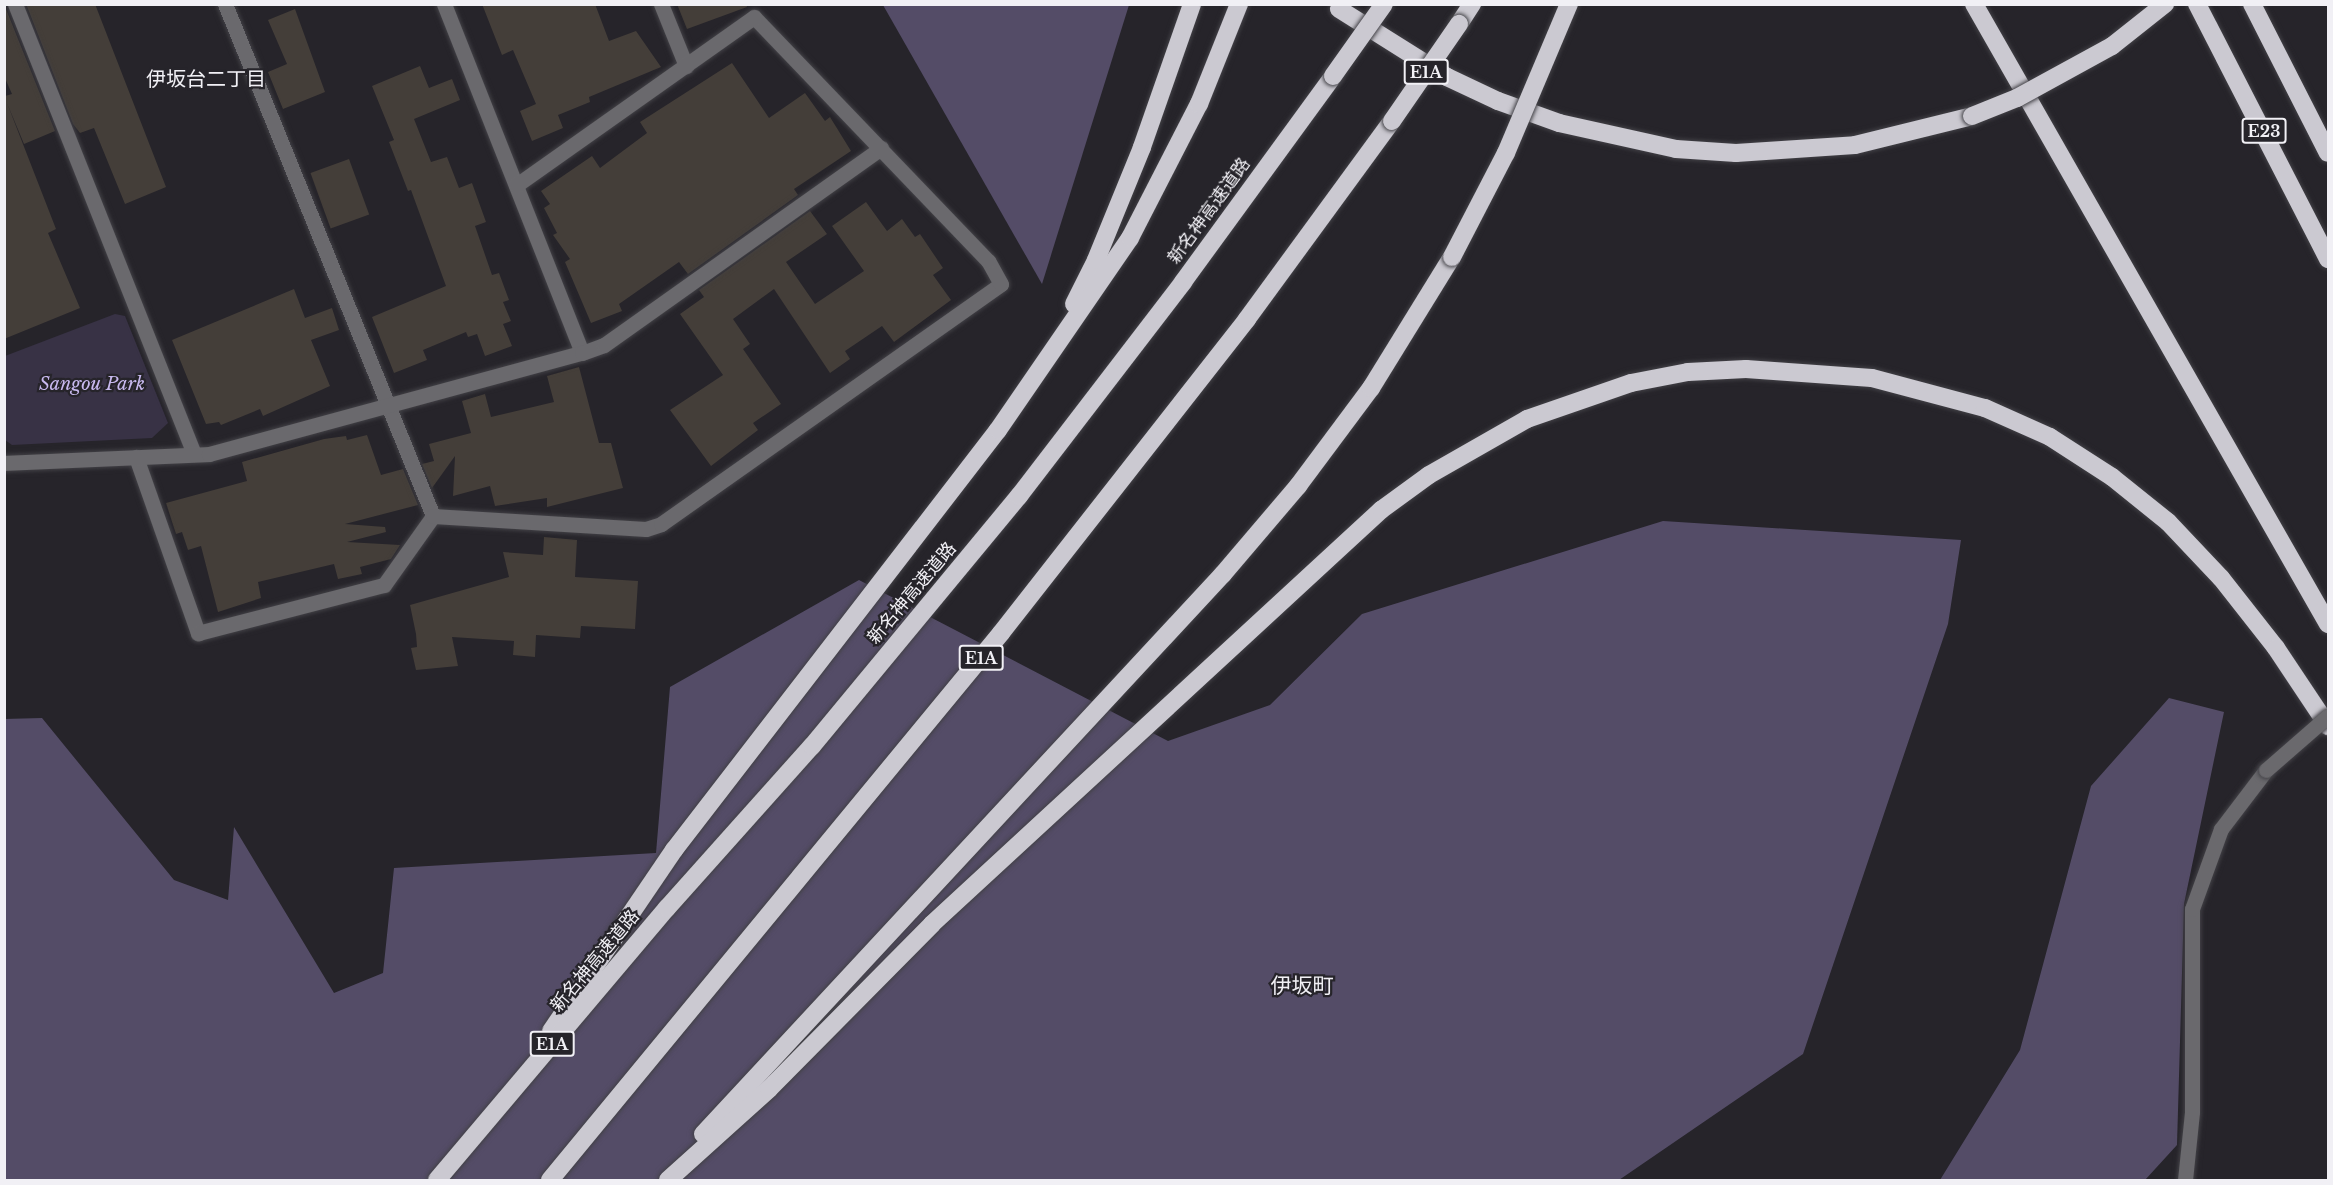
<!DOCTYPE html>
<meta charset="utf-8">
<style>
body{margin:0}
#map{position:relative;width:2333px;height:1185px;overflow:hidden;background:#26242a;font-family:"Libre Baskerville","Noto Sans JP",serif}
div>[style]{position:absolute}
.green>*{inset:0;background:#383245}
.forest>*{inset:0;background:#544c67}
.building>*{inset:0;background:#443e39;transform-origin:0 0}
.roads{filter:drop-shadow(0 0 2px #424146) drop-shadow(0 0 2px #424146)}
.street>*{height:15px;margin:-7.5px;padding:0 7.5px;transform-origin:7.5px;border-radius:7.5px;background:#6a696d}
.highway>*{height:18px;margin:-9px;padding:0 9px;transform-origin:9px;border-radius:9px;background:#cbc9d1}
.bridges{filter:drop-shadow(0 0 2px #424146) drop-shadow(0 0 2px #424146)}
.street-bridge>*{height:15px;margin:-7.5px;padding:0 7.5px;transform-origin:7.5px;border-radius:7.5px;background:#6a696d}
.highway-bridge>*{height:18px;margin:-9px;padding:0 9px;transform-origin:9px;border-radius:9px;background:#cbc9d1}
span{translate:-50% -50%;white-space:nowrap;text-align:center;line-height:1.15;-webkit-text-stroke:4.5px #26242a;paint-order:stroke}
.shield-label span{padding:2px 4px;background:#26242a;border:2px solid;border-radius:4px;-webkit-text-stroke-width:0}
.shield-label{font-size:16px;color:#f1f0f5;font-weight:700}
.street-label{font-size:18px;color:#f1f0f5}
.park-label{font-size:18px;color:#c8b9ef;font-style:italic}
.neighbourhood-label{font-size:20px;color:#f1f0f5}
.quarter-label{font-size:21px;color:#f1f0f5}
.frame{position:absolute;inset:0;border:6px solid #f1f0f5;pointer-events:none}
</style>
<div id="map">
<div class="green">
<i style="clip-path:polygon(115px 314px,125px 316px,168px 423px,152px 438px,12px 445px,5px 440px,5px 356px)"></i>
</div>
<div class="forest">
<i style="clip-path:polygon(883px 5px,1129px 5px,1042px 284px)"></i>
<i style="clip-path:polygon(1663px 521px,1961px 540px,1948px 624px,1803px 1054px,1619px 1180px,5px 1180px,4px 719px,42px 718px,174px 880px,228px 900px,234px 827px,334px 993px,383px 973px,394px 868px,656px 853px,670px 687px,859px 580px,1168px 741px,1270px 705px,1362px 614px)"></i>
<i style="clip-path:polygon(2169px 698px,2224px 712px,2184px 904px,2177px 1145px,2145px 1180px,1940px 1180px,2020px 1050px,2091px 786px)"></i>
</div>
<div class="building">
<i style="clip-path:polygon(4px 4px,55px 131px,24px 144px,7px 103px,56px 229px,48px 233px,80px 308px,4px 339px,5px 96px,12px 94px,4px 76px)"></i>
<i style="clip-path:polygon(26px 4px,95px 4px,166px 187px,125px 204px,94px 128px,80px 133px,73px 124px)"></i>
<i style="clip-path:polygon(482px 4px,595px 4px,609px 41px,636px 31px,661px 67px,589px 97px,590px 102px,558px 115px,563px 128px,532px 141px,520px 111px,536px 104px,513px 50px,502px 55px)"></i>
<i style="clip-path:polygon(677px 4px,746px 4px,747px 7px,687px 29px)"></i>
<i style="clip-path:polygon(295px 9px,325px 92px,283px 109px,268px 72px,287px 64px,268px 20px)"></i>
<i style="clip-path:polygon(732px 63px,769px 118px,805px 93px,825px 121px,830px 117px,851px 151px,794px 189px,798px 195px,688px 274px,679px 262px,619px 304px,622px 311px,591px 323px,565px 262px,570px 259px,553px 235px,557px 233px,544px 208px,550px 204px,541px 191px,592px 156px,600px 168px,647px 133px,640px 122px)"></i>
<i style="clip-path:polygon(420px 66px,429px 88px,452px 79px,460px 100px,414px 119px,431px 162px,447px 157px,459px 188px,472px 183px,486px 222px,475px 226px,492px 275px,499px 273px,509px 300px,503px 302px,511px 321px,503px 324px,512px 346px,485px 356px,477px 334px,468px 337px,466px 332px,423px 350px,427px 360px,394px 373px,372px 317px,446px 286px,411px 190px,408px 191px,389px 142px,394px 140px,372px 86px)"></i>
<i style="left:349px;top:159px;width:59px;height:41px;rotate:70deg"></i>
<i style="clip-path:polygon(866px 202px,887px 231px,902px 219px,915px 237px,920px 234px,943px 268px,933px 275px,951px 300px,894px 342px,882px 326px,845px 351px,850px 359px,830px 373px,774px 289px,733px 319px,750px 344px,743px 349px,781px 404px,753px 423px,758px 430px,711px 466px,670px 410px,723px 375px,680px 314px,704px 297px,699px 290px,810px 211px,827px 234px,786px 262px,815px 304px,864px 271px,832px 226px)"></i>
<i style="clip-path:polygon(294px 289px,305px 318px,332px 308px,339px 330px,311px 340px,330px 386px,263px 416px,260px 409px,221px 425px,219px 422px,206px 424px,172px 340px)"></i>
<i style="clip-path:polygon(579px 367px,599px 443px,611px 443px,623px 488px,547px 507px,547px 498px,495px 506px,490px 486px,453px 496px,455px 456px,432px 488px,422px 464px,434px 461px,429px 444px,471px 433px,462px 401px,485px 394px,491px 417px,554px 402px,547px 376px)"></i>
<i style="clip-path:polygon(367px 435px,381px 475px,403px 469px,418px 505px,345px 524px,385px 527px,386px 532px,347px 542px,400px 545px,391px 559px,360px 567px,362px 574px,338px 579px,334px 564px,258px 582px,261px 598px,218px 612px,201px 546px,188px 550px,182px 532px,176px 534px,166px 503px,247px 481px,242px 462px,324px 439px,346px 436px,347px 440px)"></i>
<i style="clip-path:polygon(544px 537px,577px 540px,575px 577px,638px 581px,635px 629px,581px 626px,580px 638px,536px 635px,535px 657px,513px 655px,514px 641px,452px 637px,458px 666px,416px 670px,411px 648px,417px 647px,416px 634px,410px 605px,509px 577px,503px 552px,543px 555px)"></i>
</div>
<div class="roads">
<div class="street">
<i style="left:15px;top:4px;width:484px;rotate:68.3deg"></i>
<i style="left:225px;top:4px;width:553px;rotate:67.89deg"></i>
<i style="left:444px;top:4px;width:375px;rotate:68.4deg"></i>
<i style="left:661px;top:4px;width:67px;rotate:68deg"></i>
<i style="left:136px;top:457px;width:187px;rotate:70.6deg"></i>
<i style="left:198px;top:633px;width:192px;rotate:-14.5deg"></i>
<i style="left:384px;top:585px;width:85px;rotate:-54.6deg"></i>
<i style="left:4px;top:463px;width:205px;rotate:-2.5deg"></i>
<i style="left:209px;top:454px;width:386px;rotate:-15.2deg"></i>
<i style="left:582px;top:353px;width:23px;rotate:-20deg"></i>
<i style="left:604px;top:345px;width:340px;rotate:-35.4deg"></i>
<i style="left:433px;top:516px;width:213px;rotate:3.5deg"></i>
<i style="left:646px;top:529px;width:16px;rotate:-18deg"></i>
<i style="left:661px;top:524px;width:416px;rotate:-35.2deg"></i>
<i style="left:1001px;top:284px;width:26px;rotate:-119deg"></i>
<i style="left:988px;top:261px;width:338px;rotate:-133.8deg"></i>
<i style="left:754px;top:17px;width:291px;rotate:144.7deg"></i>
<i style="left:2185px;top:1180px;width:68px;rotate:-84.1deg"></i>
<i style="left:2192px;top:1112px;width:203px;rotate:-90deg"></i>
<i style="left:2192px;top:909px;width:85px;rotate:-70.1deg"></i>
<i style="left:2221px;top:829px;width:74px;rotate:-52.7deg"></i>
</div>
<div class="highway">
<i style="left:1974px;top:4px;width:714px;rotate:60.28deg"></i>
<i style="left:2197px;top:4px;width:287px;rotate:62.8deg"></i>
<i style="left:2252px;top:4px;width:167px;rotate:63deg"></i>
<i style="left:1339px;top:9px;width:128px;rotate:32.2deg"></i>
<i style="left:1447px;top:77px;width:56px;rotate:25.2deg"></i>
<i style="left:1498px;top:101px;width:65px;rotate:19.8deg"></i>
<i style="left:1559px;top:123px;width:120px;rotate:12.5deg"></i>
<i style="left:1676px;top:149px;width:60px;rotate:3.8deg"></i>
<i style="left:1736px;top:153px;width:119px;rotate:-3.8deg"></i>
<i style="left:1855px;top:145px;width:121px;rotate:-13.9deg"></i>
<i style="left:1459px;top:24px;width:24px;rotate:-57deg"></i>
<i style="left:1074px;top:304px;width:49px;rotate:-63.4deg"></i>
<i style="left:1096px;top:260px;width:122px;rotate:-67.8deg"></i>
<i style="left:1142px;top:147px;width:151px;rotate:-70.7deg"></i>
<i style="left:551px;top:1031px;width:219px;rotate:-55.8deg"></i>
<i style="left:674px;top:850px;width:530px;rotate:-52.35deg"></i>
<i style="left:998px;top:430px;width:233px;rotate:-55.5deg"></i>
<i style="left:1130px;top:238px;width:151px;rotate:-62.8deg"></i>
<i style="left:1199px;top:104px;width:108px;rotate:-68.2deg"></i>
<i style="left:703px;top:1134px;width:764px;rotate:-47.12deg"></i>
<i style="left:1223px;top:574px;width:116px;rotate:-49.6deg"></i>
<i style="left:1298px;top:486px;width:122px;rotate:-53.3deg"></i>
<i style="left:1371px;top:388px;width:154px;rotate:-58.3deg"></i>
<i style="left:437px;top:1180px;width:356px;rotate:-49.8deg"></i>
<i style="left:667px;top:908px;width:217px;rotate:-48.2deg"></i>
<i style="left:812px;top:746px;width:325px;rotate:-50.4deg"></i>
<i style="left:1019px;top:496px;width:270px;rotate:-52.5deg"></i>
<i style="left:1183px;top:282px;width:255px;rotate:-53.9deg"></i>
<i style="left:550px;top:1180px;width:709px;rotate:-50.49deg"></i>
<i style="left:1001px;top:633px;width:399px;rotate:-51.9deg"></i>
<i style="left:1247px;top:319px;width:245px;rotate:-53.8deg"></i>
<i style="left:668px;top:1180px;width:136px;rotate:-42deg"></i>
<i style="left:769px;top:1089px;width:232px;rotate:-45.3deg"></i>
<i style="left:932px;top:924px;width:611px;rotate:-42.68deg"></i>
<i style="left:1381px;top:510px;width:59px;rotate:-36.1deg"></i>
<i style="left:1429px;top:475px;width:113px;rotate:-29.7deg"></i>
<i style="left:1527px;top:419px;width:110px;rotate:-19.1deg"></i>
<i style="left:1631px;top:383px;width:58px;rotate:-10.9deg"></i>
<i style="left:1688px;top:372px;width:58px;rotate:-3deg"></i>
<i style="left:1746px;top:369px;width:126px;rotate:4.1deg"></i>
<i style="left:1872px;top:378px;width:117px;rotate:14.9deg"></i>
<i style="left:1985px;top:408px;width:71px;rotate:24deg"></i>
<i style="left:2050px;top:437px;width:74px;rotate:32.8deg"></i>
<i style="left:2112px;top:477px;width:72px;rotate:38.8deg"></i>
<i style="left:2168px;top:522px;width:77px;rotate:46.6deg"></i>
<i style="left:2221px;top:578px;width:89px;rotate:51.8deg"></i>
<i style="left:2276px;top:648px;width:94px;rotate:56.3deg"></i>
</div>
</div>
<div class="bridges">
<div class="street-bridge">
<i style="left:2266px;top:770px;width:82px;rotate:-41.1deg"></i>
</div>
<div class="highway-bridge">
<i style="left:1333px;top:76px;width:88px;rotate:-54.7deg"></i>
<i style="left:1972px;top:116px;width:48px;rotate:-21.8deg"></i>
<i style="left:2017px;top:98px;width:108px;rotate:-28.7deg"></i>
<i style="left:2112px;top:46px;width:68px;rotate:-38.4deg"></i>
<i style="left:1392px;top:121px;width:118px;rotate:-55.4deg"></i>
<i style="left:1452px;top:257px;width:117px;rotate:-62.6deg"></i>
<i style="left:1506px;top:153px;width:162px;rotate:-67.1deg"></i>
</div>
</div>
<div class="shield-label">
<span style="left:1426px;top:72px">E1A</span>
<span style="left:2264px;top:131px">E23</span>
<span style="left:981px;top:658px">E1A</span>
<span style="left:552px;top:1044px">E1A</span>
</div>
<div class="street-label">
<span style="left:1209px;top:211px;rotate:-54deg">新名神高速道路</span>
<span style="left:912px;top:593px;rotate:-50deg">新名神高速道路</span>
<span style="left:595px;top:961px;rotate:-50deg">新名神高速道路</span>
</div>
<div class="park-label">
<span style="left:92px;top:384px">Sangou Park</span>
</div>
<div class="neighbourhood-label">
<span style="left:206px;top:79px">伊坂台二丁目</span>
</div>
<div class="quarter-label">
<span style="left:1302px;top:986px">伊坂町</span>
</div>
<div class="frame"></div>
</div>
